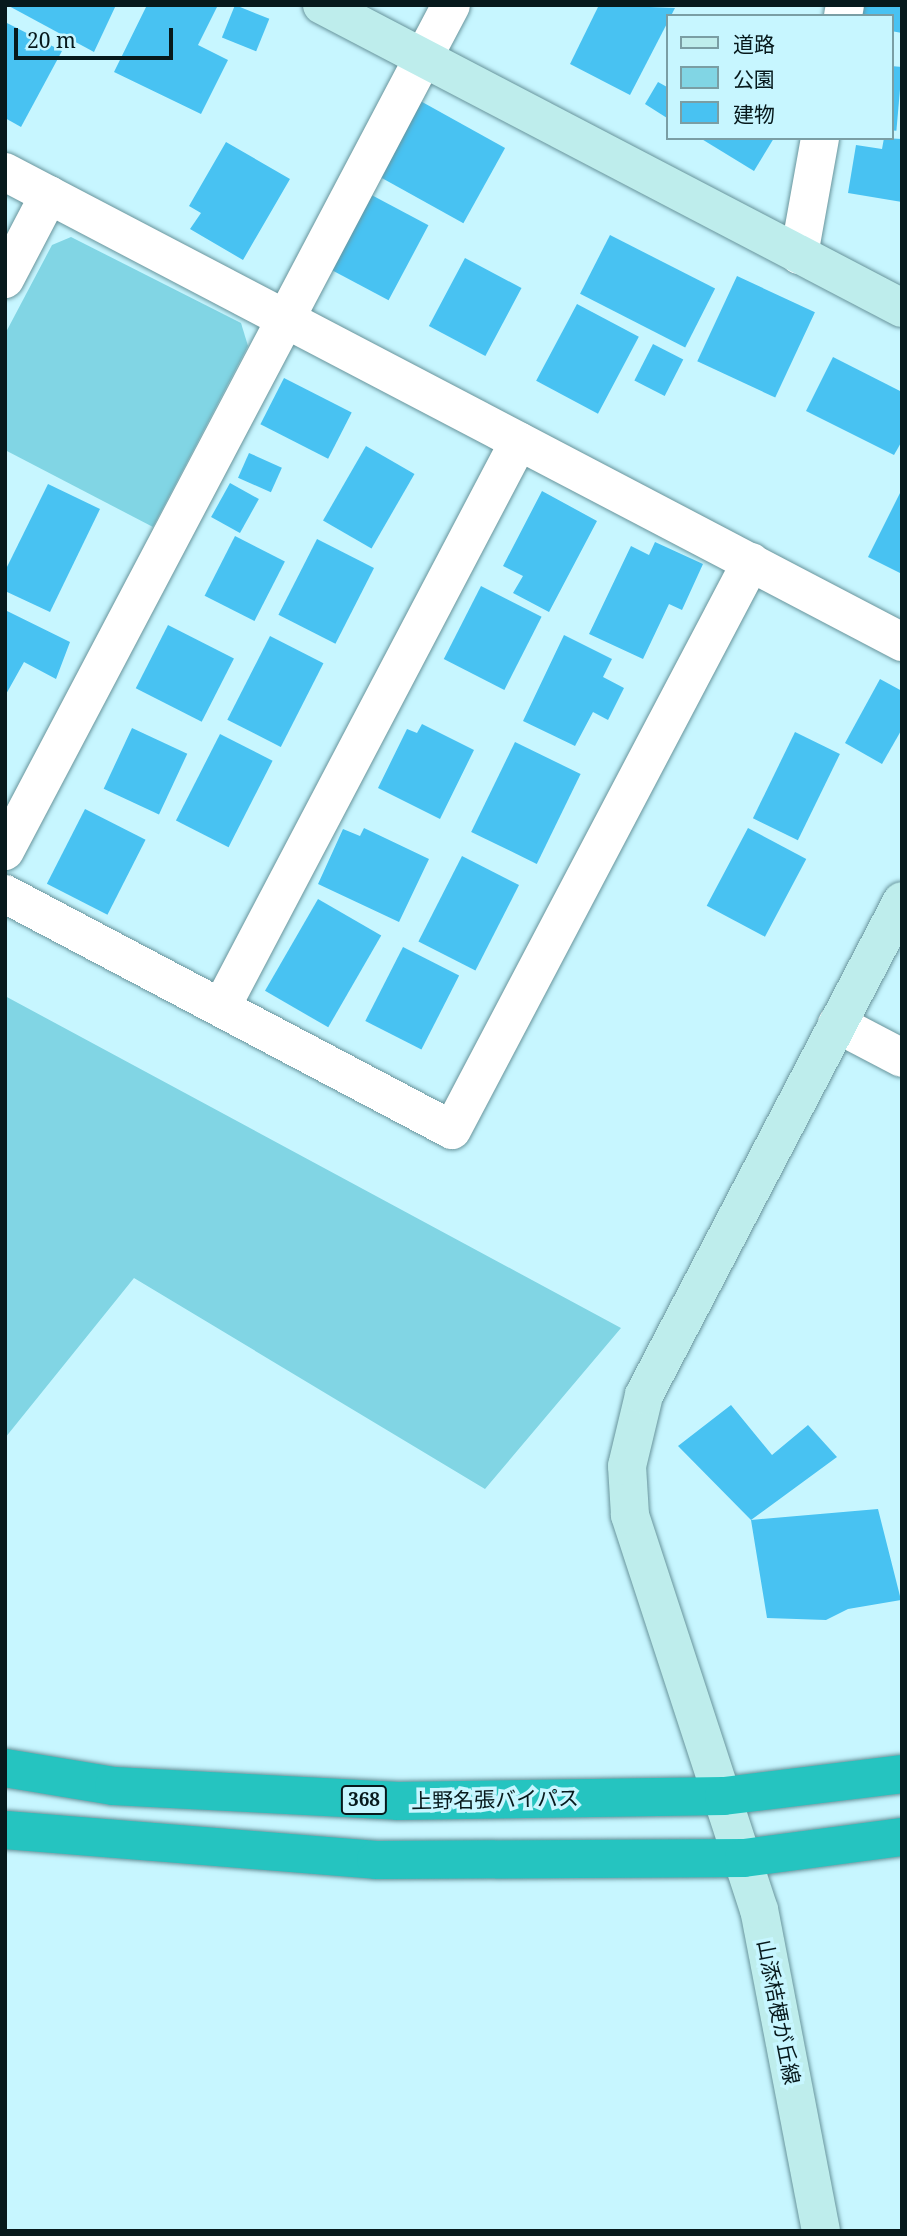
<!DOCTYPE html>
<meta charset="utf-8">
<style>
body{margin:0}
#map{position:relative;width:907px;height:2236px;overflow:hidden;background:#c7f6ff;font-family:"Noto Serif","Noto Sans JP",serif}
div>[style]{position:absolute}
.green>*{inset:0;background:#81d5e4}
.building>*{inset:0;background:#48c2f2;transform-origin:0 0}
.roads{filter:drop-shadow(0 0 2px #68949c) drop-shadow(0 0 2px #68949c)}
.street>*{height:38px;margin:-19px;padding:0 19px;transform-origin:19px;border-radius:19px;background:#fff}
.secondary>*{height:38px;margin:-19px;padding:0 19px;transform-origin:19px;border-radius:19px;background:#beedec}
.highway>*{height:38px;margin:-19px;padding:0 19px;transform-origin:19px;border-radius:19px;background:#25c4c0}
span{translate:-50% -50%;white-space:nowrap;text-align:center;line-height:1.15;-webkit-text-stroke:7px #c7f6ff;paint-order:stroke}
.shield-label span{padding:2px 5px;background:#c7f6ff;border:2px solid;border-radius:5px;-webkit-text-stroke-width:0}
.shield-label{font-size:19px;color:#07191c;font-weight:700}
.street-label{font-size:21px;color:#07191c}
.frame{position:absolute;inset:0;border:7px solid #07191c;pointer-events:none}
.legend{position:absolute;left:666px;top:14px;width:228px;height:126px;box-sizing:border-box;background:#c7f6ff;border:2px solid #7a9ea4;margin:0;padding:9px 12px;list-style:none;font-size:21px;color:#07191c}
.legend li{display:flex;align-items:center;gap:14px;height:35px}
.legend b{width:35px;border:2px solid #7a9ea4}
.scale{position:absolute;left:14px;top:28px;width:159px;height:32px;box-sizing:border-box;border:4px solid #07191c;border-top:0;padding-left:9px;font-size:21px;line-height:24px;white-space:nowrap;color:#07191c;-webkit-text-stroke:5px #c7f6ff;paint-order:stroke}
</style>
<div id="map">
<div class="green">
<i style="clip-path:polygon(71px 237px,241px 323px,248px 346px,153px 527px,5px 450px,5px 334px,52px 245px)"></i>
<i style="clip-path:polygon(5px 996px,621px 1328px,485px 1489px,134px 1278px,5px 1438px)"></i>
</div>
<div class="building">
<i style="clip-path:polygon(7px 5px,116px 5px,94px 52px)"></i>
<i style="clip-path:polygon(147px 5px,218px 5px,198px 45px,228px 60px,201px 114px,114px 72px)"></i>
<i style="left:235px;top:5px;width:37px;height:35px;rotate:22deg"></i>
<i style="clip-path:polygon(599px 5px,675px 8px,630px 95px,570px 64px)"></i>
<i style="clip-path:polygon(864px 5px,902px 5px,902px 33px,891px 31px,891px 16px,862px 16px)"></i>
<i style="clip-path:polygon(5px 22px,62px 51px,21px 127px,5px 118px)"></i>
<i style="left:891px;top:66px;width:11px;height:64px;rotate:5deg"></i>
<i style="clip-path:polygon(658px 82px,667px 87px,667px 118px,645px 104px)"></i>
<i style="left:415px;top:98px;width:103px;height:86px;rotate:29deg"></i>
<i style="clip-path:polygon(700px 138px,774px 138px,754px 171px)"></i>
<i style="clip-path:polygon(884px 138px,902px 139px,902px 202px,848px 193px,856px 145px,882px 149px)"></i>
<i style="clip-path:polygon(226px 142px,290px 179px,243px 260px,190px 229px,201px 213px,189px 206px)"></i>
<i style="left:364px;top:191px;width:73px;height:85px;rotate:28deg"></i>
<i style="left:610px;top:235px;width:118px;height:66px;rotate:27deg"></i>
<i style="left:465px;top:258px;width:64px;height:77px;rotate:28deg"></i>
<i style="left:737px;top:276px;width:86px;height:94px;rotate:25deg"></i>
<i style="left:577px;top:304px;width:70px;height:87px;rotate:28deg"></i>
<i style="left:653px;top:344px;width:34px;height:41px;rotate:27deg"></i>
<i style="clip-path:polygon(833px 357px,902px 392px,902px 441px,894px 455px,806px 411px)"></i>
<i style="left:284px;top:378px;width:76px;height:52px;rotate:27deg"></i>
<i style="left:366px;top:446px;width:56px;height:86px;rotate:30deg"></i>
<i style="left:249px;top:453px;width:36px;height:27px;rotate:24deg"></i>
<i style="left:230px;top:483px;width:33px;height:39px;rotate:29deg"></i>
<i style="clip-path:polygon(48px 484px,100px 509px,50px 612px,5px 591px,5px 571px)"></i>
<i style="clip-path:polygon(902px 489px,902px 574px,868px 557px)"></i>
<i style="clip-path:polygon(542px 491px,597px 521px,549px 612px,513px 593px,523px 576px,503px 566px)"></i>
<i style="left:235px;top:536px;width:56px;height:67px;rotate:27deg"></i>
<i style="left:317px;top:539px;width:64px;height:85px;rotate:27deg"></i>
<i style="clip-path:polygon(655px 542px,703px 564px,682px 610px,669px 604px,643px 659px,589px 634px,631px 546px,649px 555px)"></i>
<i style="left:481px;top:586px;width:68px;height:82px;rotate:27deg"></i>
<i style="clip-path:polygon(5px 610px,70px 642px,56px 679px,24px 662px,5px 696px)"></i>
<i style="left:168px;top:625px;width:74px;height:71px;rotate:27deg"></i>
<i style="clip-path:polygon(564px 635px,612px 659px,603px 677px,624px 688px,608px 720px,593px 712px,575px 746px,523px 721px)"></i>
<i style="left:270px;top:636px;width:60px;height:94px;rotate:27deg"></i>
<i style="clip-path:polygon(880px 679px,902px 691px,902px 729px,882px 764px,845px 743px)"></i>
<i style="clip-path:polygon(422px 724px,474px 750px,440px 819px,378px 788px,407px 729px,417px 733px)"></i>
<i style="left:132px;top:728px;width:61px;height:67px;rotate:25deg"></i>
<i style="left:795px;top:732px;width:50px;height:96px;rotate:26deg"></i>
<i style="left:220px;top:734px;width:59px;height:97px;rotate:27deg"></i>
<i style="left:515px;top:742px;width:73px;height:100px;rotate:26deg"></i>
<i style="left:85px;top:809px;width:68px;height:84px;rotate:27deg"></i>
<i style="clip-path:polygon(364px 828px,429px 859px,399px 922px,318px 884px,343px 829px,360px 836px)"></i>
<i style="left:748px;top:828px;width:66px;height:88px;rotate:28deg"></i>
<i style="left:462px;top:856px;width:64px;height:96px;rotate:27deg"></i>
<i style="left:318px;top:899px;width:73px;height:106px;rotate:30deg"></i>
<i style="left:403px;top:947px;width:63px;height:83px;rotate:27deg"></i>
<i style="clip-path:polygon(731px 1405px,772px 1455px,808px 1425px,837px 1457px,751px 1520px,678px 1446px)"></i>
<i style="clip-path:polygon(878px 1509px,901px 1600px,848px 1609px,826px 1620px,767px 1618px,751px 1520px)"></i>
</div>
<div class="roads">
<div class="street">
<i style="left:843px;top:16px;width:11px;rotate:-80deg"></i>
<i style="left:5px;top:172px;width:1013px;rotate:27.65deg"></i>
<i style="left:799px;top:255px;width:119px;rotate:-79.8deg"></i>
<i style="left:5px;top:279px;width:95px;rotate:-62.4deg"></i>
<i style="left:5px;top:851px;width:956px;rotate:-62.2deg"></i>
<i style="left:5px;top:894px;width:505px;rotate:27.83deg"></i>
<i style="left:452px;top:1130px;width:642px;rotate:-62.24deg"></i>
<i style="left:222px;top:1006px;width:638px;rotate:-62.27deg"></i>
<i style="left:837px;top:1024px;width:73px;rotate:27.6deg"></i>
</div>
<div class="secondary">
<i style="left:322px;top:5px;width:654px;rotate:27.58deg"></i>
<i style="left:821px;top:2231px;width:327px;rotate:-100.9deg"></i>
<i style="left:759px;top:1910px;width:416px;rotate:-108.1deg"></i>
<i style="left:630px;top:1515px;width:49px;rotate:-93.5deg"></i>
<i style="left:627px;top:1466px;width:73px;rotate:-76.5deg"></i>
<i style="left:644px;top:1395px;width:557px;rotate:-62.42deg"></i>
</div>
<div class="highway">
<i style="left:5px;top:1768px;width:110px;rotate:9.4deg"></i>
<i style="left:114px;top:1786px;width:284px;rotate:3deg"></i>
<i style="left:398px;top:1801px;width:326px;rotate:-0.9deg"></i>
<i style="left:724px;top:1796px;width:179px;rotate:-7deg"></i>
<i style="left:5px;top:1830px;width:372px;rotate:4.6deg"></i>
<i style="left:376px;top:1860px;width:368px;rotate:-0.3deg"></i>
<i style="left:744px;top:1858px;width:159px;rotate:-7.6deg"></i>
</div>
</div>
<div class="shield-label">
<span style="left:364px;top:1800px">368</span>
</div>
<div class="street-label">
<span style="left:495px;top:1799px;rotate:-1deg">上野名張バイパス</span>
<span style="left:779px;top:2012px;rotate:79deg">山添桔梗が丘線</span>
</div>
<div class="frame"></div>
<ul class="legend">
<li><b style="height:9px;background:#beedec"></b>道路</li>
<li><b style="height:19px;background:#81d5e4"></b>公園</li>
<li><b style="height:19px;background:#48c2f2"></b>建物</li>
</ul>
<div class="scale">20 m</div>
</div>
